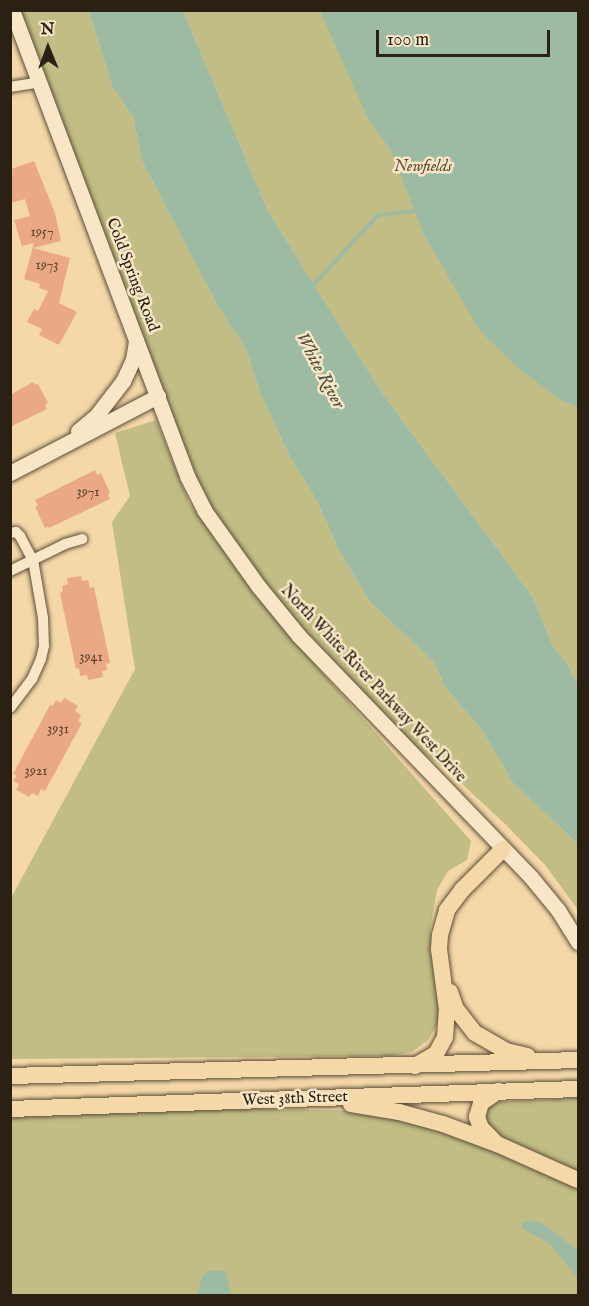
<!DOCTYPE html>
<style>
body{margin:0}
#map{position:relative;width:589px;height:1306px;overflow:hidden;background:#f5d8a8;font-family:"IM FELL English",serif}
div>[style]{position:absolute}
.green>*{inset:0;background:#c1bd84}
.water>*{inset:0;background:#9dbba3}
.stream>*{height:4px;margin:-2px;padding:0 2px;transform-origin:2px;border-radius:2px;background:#9dbba3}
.building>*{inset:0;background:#eba884}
.roads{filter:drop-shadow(0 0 2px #5d4e39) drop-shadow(0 0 2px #5d4e39)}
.street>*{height:10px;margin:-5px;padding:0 5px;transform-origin:5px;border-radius:5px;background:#f8e6c6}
.secondary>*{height:15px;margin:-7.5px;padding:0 7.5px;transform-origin:7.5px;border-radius:7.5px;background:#f8e6c6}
.primary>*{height:16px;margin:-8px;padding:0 8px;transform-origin:8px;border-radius:8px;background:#f5d8a8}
span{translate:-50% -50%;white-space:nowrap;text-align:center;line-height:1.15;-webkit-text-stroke:5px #f8e6c6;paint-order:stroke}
.number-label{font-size:14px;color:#5a4230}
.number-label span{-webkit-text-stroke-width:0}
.park-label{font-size:16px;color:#574f36;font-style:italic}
.street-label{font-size:16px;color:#2a2014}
.water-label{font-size:18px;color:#4c4e3f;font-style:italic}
.frame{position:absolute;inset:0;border:12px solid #2a2014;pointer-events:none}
.north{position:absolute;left:18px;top:18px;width:60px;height:60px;-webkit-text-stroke:4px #f8e6c6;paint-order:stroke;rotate:359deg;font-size:16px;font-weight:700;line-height:24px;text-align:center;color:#2a2014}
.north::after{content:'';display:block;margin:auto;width:21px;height:27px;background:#2a2014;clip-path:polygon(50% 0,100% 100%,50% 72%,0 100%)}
.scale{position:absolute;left:376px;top:30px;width:174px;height:27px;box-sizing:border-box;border:3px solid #2a2014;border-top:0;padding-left:8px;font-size:18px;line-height:21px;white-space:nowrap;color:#2a2014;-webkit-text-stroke:4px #f8e6c6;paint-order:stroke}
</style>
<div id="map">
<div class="green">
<i style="clip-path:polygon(18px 11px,89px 11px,112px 86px,133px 117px,142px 161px,217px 305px,246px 349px,261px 395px,289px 455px,318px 503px,339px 551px,370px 602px,433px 661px,445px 687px,481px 729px,513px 783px,578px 844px,578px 910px,546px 866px,505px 824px,445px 768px,420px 752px,287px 611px,252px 568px,203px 497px)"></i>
<i style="clip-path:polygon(183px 11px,578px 11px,578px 686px,568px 665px,553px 646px,532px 596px,380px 390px,268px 211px)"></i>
<i style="clip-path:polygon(156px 420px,189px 503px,283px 628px,471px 841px,467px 860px,448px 871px,437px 890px,430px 930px,439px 1010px,438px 1023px,428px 1040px,412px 1052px,388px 1056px,11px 1059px,11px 898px,135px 669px,112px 522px,130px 496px,115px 433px)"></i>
<i style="clip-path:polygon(578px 1098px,578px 1172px,491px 1132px,485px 1120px,488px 1107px,496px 1102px)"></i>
<i style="clip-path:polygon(223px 1108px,368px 1111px,455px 1132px,578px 1188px,578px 1295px,11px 1295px,10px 1117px)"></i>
</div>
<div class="water">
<i style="clip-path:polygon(89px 11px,183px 11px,268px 211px,380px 390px,532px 596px,553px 646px,568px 665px,578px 686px,578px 844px,513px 783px,481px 729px,445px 687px,433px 661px,370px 602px,339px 551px,318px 503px,289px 455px,261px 395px,246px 349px,217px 305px,142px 161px,133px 117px,112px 86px)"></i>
<i style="clip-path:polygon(320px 11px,578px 11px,578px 407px,559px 399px,518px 368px,480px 331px,424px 235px,391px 150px,368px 119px)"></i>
<i style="clip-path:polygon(532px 1221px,540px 1222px,578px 1250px,578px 1278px,548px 1242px,522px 1229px,522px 1222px)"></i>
<i style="clip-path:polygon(217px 1270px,226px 1272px,231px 1295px,197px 1295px,202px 1276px,209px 1271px)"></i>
</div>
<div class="stream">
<i style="left:314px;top:284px;width:94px;rotate:-47.2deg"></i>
<i style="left:378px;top:215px;width:37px;rotate:-6deg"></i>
</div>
<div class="building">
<i style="clip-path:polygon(34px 161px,55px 213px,61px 241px,33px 248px,70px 258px,59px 303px,77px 312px,59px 345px,39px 335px,42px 329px,27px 322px,34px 309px,38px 311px,48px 291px,39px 288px,40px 284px,24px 279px,34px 243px,22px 246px,14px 220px,30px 216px,25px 199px,10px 203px,10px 176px,13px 175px,11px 169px)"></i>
<i style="clip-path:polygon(33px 382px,35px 385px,38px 384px,48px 403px,45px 405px,47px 409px,10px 427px,10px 395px)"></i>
<i style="clip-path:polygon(95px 470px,97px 475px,101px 473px,110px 493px,108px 495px,110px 499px,49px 528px,48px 526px,45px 528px,35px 507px,38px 505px,35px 500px)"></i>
<i style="clip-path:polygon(81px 576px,82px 581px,88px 580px,90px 588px,94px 587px,110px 663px,106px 664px,107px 670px,102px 671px,103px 677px,88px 680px,87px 675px,80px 676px,79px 668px,76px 669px,60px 593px,63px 592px,62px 586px,68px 584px,67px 578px)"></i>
<i style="clip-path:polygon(64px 698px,78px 706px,75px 711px,81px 715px,78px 721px,82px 723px,45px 791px,41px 789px,38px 796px,32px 793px,29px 797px,16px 790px,19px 784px,13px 781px,17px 775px,13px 774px,50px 705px,53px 706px,56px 700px,61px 703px)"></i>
</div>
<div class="roads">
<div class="street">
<i style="left:10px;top:87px;width:30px;rotate:-9deg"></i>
<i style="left:10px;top:533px;width:6px;rotate:-9deg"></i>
<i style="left:16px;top:532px;width:6px;rotate:45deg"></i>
<i style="left:20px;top:536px;width:27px;rotate:62deg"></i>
<i style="left:33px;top:560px;width:59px;rotate:80.2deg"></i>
<i style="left:43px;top:618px;width:28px;rotate:88deg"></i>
<i style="left:44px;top:646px;width:13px;rotate:103deg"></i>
<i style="left:41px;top:659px;width:22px;rotate:114deg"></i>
<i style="left:32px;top:679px;width:36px;rotate:127deg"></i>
<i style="left:10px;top:571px;width:61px;rotate:-26.1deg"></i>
<i style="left:65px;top:544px;width:18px;rotate:-16deg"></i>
</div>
<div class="secondary">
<i style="left:12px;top:10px;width:498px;rotate:69.4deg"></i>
<i style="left:187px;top:476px;width:38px;rotate:63deg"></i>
<i style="left:204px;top:510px;width:95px;rotate:54.5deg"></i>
<i style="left:259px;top:587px;width:63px;rotate:50.8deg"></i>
<i style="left:299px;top:636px;width:333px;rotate:46.1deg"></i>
<i style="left:530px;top:876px;width:44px;rotate:50.5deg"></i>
<i style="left:558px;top:910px;width:38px;rotate:58deg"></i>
<i style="left:78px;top:431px;width:23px;rotate:-40deg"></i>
<i style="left:96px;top:416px;width:44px;rotate:-52.4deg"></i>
<i style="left:123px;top:381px;width:23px;rotate:-65deg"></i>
<i style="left:133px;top:360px;width:20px;rotate:-81deg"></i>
<i style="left:10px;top:473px;width:167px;rotate:-27.5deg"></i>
</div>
<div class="primary">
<i style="left:450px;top:992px;width:18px;rotate:71deg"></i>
<i style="left:456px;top:1009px;width:31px;rotate:52deg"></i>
<i style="left:475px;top:1033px;width:36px;rotate:30deg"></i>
<i style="left:506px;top:1051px;width:22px;rotate:13deg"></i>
<i style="left:415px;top:1066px;width:24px;rotate:-30deg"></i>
<i style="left:436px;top:1054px;width:19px;rotate:-62deg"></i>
<i style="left:445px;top:1037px;width:27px;rotate:-86deg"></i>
<i style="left:447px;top:1010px;width:62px;rotate:-97.5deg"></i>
<i style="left:439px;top:949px;width:14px;rotate:-86deg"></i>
<i style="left:440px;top:935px;width:26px;rotate:-74deg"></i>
<i style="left:447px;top:910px;width:25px;rotate:-53deg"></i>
<i style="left:462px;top:890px;width:58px;rotate:-45deg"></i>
<i style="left:10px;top:1076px;width:568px;rotate:-1.61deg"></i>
<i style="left:351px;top:1104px;width:49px;rotate:9.5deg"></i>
<i style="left:399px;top:1112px;width:46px;rotate:15.3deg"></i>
<i style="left:443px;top:1124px;width:58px;rotate:20.3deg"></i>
<i style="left:497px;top:1144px;width:89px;rotate:24deg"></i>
<i style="left:10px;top:1109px;width:568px;rotate:-2.02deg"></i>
<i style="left:494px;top:1141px;width:18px;rotate:-135deg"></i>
<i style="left:481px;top:1128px;width:12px;rotate:-110deg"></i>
<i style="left:477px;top:1117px;width:15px;rotate:-74deg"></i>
<i style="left:481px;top:1103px;width:21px;rotate:-35deg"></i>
</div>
</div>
<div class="number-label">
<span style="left:42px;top:232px">1957</span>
<span style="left:47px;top:265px">1973</span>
<span style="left:88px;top:492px">3971</span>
<span style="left:91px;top:657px">3941</span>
<span style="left:58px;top:729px">3931</span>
<span style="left:36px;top:771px">3921</span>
</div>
<div class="park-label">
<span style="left:423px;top:167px">Newfields</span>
</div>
<div class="street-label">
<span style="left:132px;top:275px;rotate:69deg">Cold Spring Road</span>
<span style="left:373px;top:684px;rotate:47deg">North White River Parkway West Drive</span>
<span style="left:295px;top:1099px;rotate:-2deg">West 38th Street</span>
</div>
<div class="water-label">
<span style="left:319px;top:371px;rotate:62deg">White River</span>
</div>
<div class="frame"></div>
<div class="north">N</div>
<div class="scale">100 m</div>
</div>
